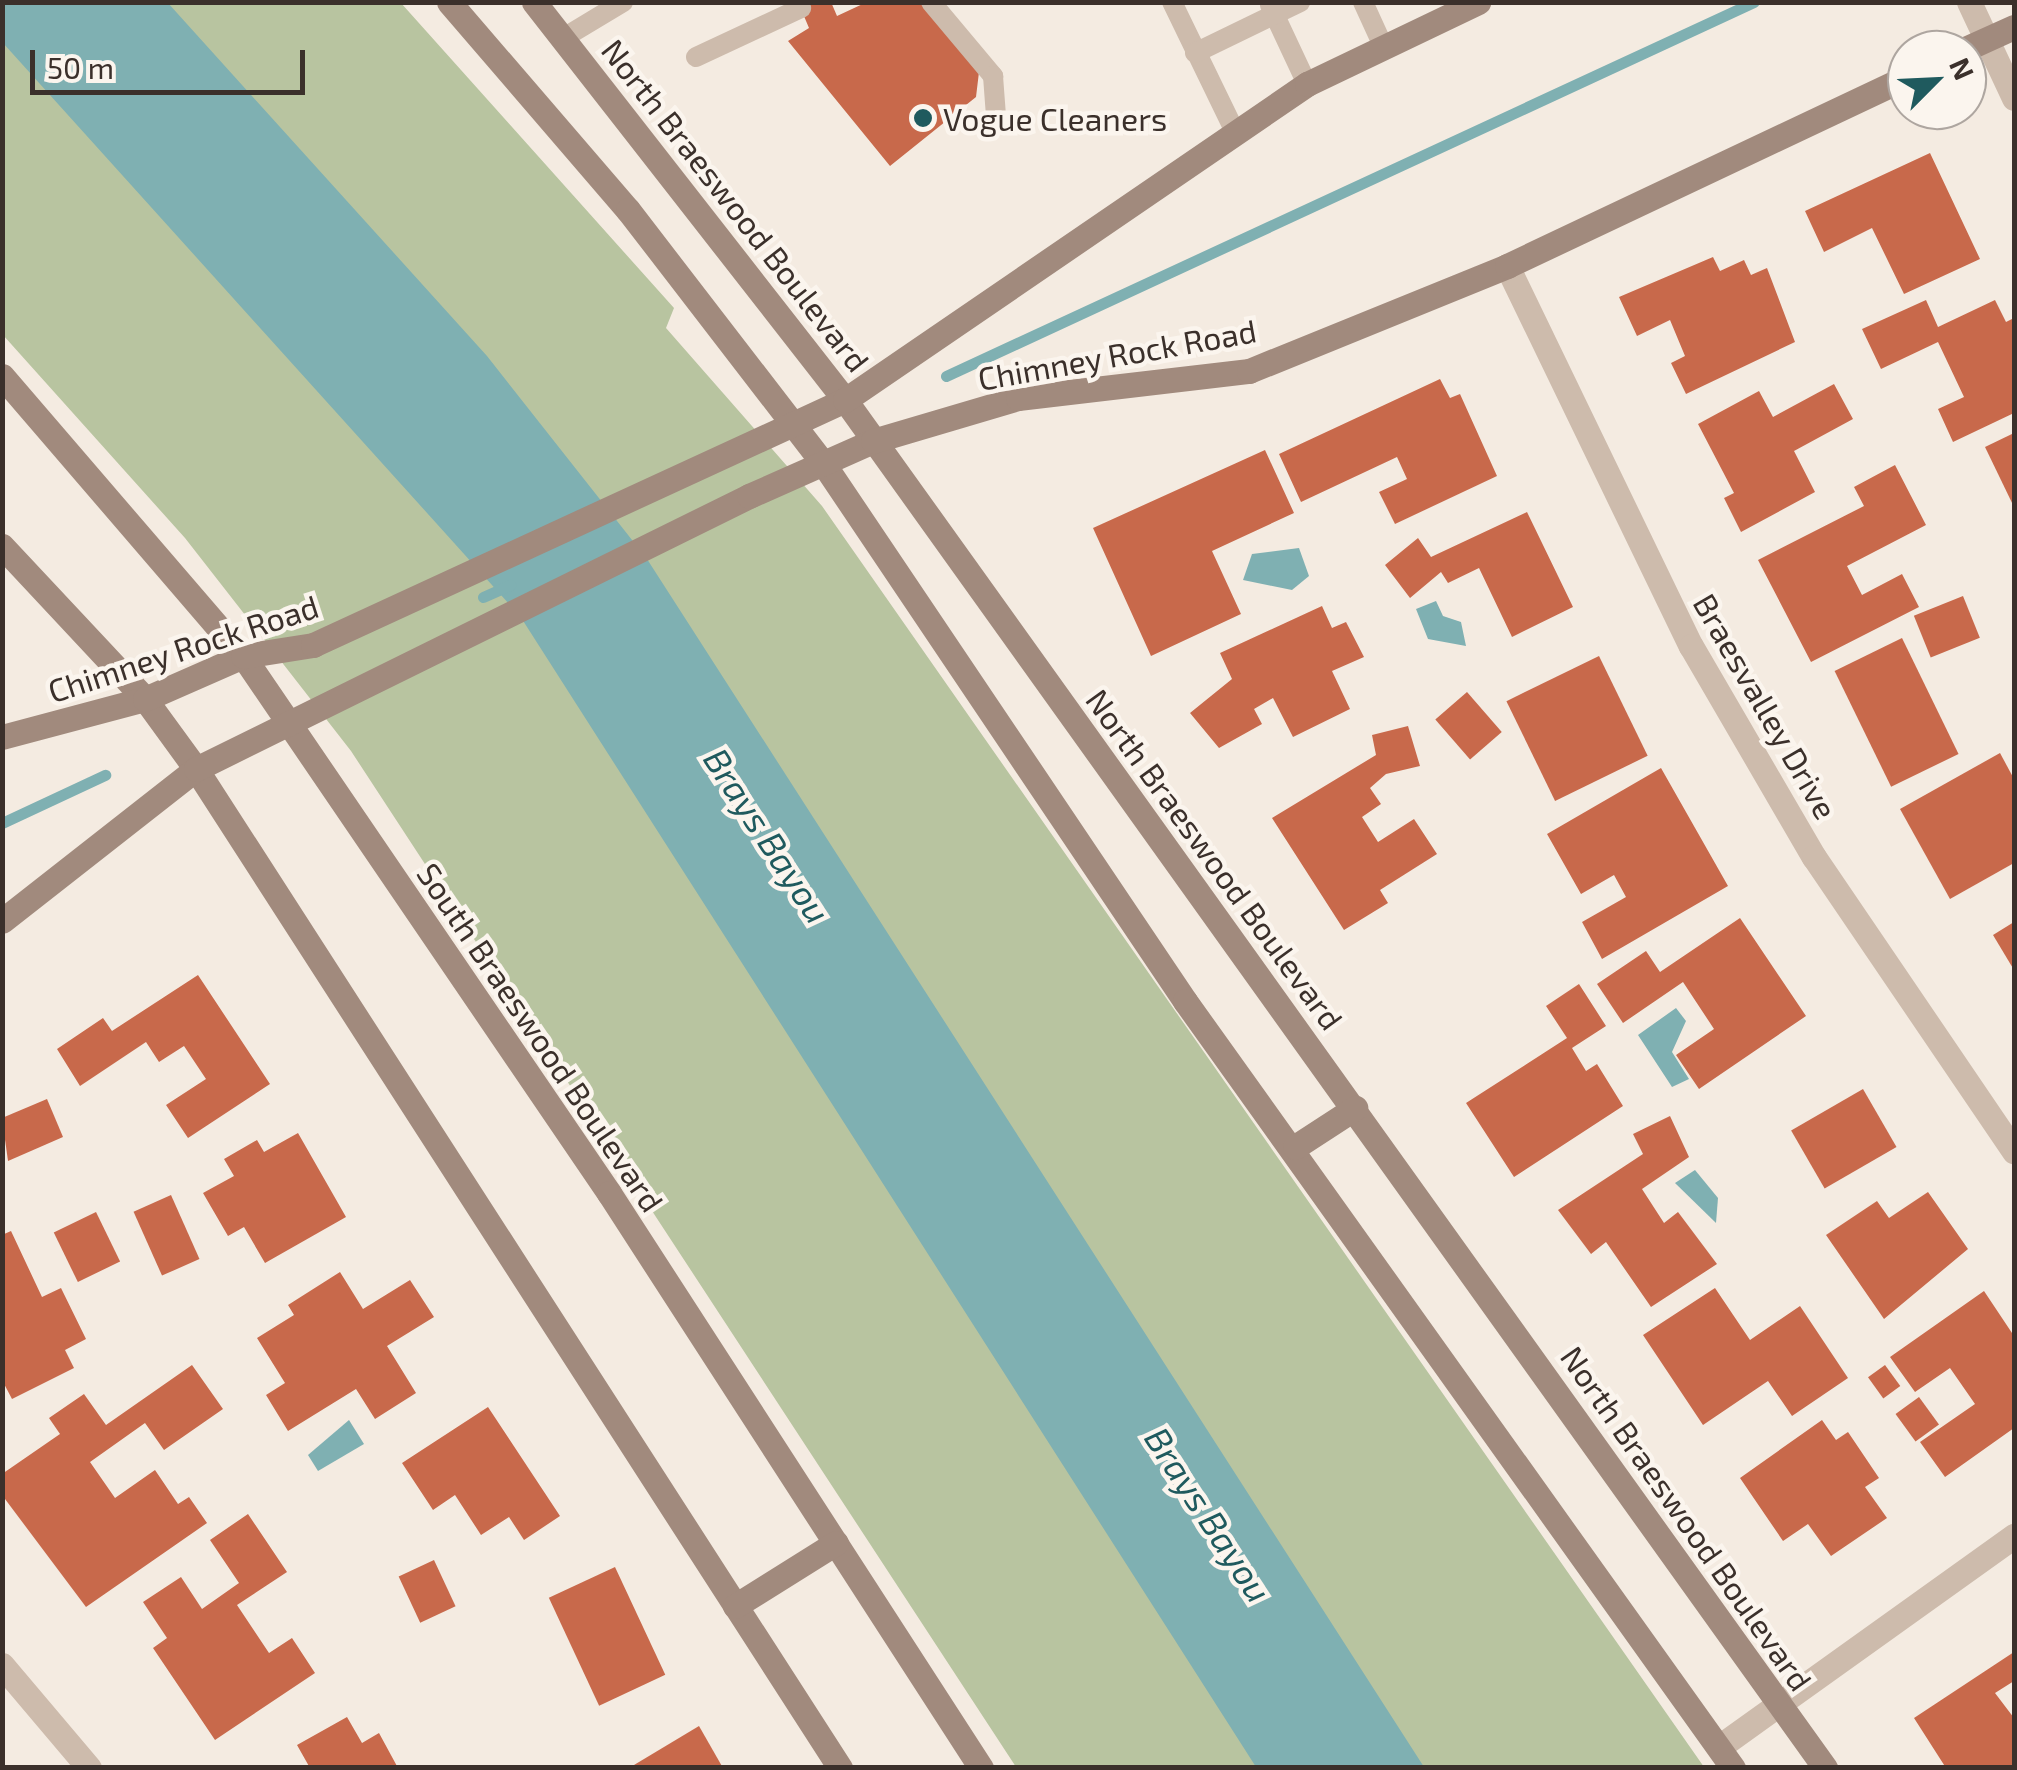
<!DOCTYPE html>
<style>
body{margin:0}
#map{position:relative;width:2017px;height:1770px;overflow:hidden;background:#f4ebe1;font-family:"Exo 2",sans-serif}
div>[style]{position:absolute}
.green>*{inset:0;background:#b8c4a0}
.water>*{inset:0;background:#7fb0b2}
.stream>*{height:11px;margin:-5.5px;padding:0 5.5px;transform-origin:5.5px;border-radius:5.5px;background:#7fb0b2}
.building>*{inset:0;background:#c8694b;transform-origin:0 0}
.lane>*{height:20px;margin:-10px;padding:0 10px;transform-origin:10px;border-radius:10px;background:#cdbbac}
.street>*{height:25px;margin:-12.5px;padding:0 12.5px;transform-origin:12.5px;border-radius:12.5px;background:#cdbbac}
.secondary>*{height:25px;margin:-12.5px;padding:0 12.5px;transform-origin:12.5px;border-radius:12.5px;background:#a18a7d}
.dots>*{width:28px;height:28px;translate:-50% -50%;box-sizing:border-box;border:5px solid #fbf5ee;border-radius:50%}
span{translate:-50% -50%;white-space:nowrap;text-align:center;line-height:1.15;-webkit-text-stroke:9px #fbf5ee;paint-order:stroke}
.poi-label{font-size:32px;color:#3b302b}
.left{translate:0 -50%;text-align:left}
.street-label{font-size:32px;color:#3b302b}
.water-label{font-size:35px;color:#1f5a5e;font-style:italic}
.frame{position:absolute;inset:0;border:5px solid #3b302b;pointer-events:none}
.north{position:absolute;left:1887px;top:30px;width:100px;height:100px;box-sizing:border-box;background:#fbf5ee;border:2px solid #aea6a0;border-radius:50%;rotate:66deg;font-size:28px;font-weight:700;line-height:40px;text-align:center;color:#3b302b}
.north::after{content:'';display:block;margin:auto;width:35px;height:45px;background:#1f5a5e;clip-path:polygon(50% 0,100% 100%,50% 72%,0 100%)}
.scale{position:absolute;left:30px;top:50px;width:275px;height:45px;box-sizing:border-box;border:5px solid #3b302b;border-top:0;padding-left:12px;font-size:30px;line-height:35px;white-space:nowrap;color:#3b302b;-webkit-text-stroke:8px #fbf5ee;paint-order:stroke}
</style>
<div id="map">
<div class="green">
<i style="clip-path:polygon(2px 3px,401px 3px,674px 308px,666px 328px,822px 506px,1704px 1767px,1016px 1767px,351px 751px,185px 538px,3px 335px)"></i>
</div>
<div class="water">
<i style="clip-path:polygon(2px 3px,168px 3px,487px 356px,647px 559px,1424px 1767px,1256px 1767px,520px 616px,3px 43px)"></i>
<i style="clip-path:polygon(1299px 548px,1309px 576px,1292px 590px,1243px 580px,1252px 554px)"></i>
<i style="clip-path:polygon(1436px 601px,1443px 616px,1461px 622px,1466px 646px,1428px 639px,1416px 609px)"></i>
<i style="clip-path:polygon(1676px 1008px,1686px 1021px,1672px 1052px,1689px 1079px,1672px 1087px,1638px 1035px)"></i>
<i style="clip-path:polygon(1695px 1170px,1718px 1198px,1716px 1223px,1675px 1183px)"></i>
<i style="clip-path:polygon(349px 1420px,364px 1444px,318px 1471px,308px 1455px)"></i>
</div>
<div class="stream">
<i style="left:946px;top:376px;width:890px;rotate:-24.84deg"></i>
<i style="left:483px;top:597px;width:30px;rotate:-24deg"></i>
<i style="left:2px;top:823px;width:114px;rotate:-25deg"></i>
</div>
<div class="building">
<i style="clip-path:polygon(798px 2px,831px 2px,837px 16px,867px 2px,922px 2px,979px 72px,976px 97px,890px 166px,788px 41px,809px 28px)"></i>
<i style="clip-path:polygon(1930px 153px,1980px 259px,1904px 294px,1872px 228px,1824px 252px,1805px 211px)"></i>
<i style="clip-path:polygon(1713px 257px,1720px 271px,1744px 260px,1751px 275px,1767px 268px,1795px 342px,1686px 394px,1671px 363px,1685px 356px,1670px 320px,1637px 336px,1619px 297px)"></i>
<i style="clip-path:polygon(1926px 300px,1938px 327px,1995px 300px,2006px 322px,2014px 318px,2014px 413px,1953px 442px,1938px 409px,1964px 397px,1938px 342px,1881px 369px,1862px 329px)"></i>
<i style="clip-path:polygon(1440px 379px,1450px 398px,1460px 394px,1497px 476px,1395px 524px,1379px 492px,1407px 479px,1397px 457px,1301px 502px,1279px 454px)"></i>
<i style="clip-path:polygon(1834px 384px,1853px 419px,1794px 451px,1815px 492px,1741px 532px,1724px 498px,1734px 493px,1698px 424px,1759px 391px,1773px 417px)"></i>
<i style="clip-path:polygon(2014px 433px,2014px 507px,1985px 447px)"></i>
<i style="clip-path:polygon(1265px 450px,1294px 513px,1212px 551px,1241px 614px,1151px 656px,1093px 528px)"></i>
<i style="clip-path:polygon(1895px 465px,1926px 525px,1847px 566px,1862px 595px,1902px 574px,1919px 607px,1811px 662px,1758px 560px,1864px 506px,1854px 487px)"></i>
<i style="clip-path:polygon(1527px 512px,1573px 607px,1512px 637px,1479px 568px,1448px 583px,1441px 572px,1410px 598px,1385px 565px,1418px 538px,1431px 557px)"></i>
<i style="left:1963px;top:596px;width:45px;height:53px;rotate:68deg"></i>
<i style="clip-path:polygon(1322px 606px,1332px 628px,1346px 622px,1364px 657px,1332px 671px,1350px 709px,1293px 737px,1273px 698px,1254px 709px,1262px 724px,1219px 748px,1190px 713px,1232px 679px,1220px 653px)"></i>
<i style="left:1902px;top:638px;width:129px;height:75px;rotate:64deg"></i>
<i style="left:1599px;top:656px;width:111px;height:103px;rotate:64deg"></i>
<i style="left:1467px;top:692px;width:53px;height:42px;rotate:49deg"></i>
<i style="clip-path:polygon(1408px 726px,1420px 766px,1386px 774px,1370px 788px,1381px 804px,1362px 817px,1378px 842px,1414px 819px,1437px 854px,1380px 890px,1388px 903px,1344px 930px,1272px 818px,1376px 755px,1372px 735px)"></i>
<i style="clip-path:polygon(2000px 753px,2014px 779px,2014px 863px,1950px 899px,1900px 809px)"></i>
<i style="clip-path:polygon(1661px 768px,1728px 886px,1602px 959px,1582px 922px,1626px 897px,1614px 875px,1581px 894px,1547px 834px)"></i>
<i style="clip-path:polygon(1740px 918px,1806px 1016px,1699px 1089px,1676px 1055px,1714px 1029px,1683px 982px,1623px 1023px,1597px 984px,1646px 951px,1660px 972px)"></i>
<i style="clip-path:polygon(2014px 922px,2014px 970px,1993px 935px)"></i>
<i style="clip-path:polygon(198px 975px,270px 1084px,188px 1138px,166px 1105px,206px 1079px,184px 1046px,159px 1062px,146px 1042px,80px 1086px,57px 1049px,103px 1018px,112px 1031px)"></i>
<i style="clip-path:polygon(1579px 984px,1606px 1026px,1572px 1048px,1586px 1071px,1597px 1064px,1623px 1106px,1514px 1177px,1466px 1103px,1567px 1038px,1546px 1006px)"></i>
<i style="left:1863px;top:1089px;width:67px;height:83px;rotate:60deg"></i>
<i style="clip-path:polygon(47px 1099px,63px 1137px,8px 1161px,2px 1118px)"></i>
<i style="clip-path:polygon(1670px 1116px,1689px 1157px,1642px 1189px,1664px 1223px,1678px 1212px,1717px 1264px,1651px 1307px,1606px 1242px,1591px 1254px,1558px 1210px,1643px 1154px,1633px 1134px)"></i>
<i style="clip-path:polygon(298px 1133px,346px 1217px,265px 1263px,244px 1227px,228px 1236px,203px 1193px,234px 1176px,224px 1159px,257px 1140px,264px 1152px)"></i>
<i style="clip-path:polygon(1928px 1192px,1968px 1249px,1884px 1319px,1826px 1235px,1877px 1201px,1889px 1218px)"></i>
<i style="left:171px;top:1195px;width:70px;height:41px;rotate:66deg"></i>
<i style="left:96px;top:1212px;width:55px;height:47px;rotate:64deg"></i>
<i style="clip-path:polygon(11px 1231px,42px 1297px,61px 1288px,86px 1339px,65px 1350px,74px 1368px,12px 1399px,2px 1380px,2px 1235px)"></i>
<i style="clip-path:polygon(340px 1272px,363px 1309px,410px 1280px,434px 1317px,387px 1346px,416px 1393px,375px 1419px,356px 1389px,288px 1431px,266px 1395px,285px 1383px,257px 1338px,294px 1315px,288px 1305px)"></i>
<i style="clip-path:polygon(1715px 1288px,1750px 1340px,1800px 1306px,1848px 1378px,1792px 1416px,1768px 1381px,1703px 1425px,1643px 1335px)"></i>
<i style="clip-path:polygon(1984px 1291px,2014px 1336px,2014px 1428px,1945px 1477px,1920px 1442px,1975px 1404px,1950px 1368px,1915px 1392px,1890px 1357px)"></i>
<i style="clip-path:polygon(192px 1365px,223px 1409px,164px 1450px,145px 1423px,90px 1462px,115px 1498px,155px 1470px,178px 1504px,189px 1497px,207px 1523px,86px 1607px,2px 1495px,2px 1474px,60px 1434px,49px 1418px,84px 1394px,106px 1425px)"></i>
<i style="left:1885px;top:1365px;width:26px;height:21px;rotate:54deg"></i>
<i style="left:1919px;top:1397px;width:34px;height:29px;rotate:54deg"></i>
<i style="clip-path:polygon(488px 1407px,560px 1516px,524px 1540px,509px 1517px,481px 1535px,455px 1495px,433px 1510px,402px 1463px)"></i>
<i style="clip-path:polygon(1822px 1420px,1836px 1440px,1848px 1432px,1879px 1478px,1865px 1487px,1887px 1518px,1831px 1556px,1808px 1524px,1783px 1541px,1740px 1478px)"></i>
<i style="clip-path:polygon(248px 1514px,287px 1572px,237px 1605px,269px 1653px,292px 1638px,315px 1673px,215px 1740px,153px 1648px,167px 1638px,143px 1602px,181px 1577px,202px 1609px,239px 1583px,210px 1540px)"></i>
<i style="left:434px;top:1560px;width:51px;height:39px;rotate:65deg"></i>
<i style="left:615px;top:1567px;width:119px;height:73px;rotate:65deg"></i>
<i style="clip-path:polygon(2014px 1652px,2014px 1681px,1995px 1693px,2014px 1718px,2014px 1768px,1946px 1768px,1914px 1718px)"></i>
<i style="clip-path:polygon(347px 1717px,362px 1743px,379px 1733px,398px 1768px,310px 1768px,297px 1745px)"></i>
<i style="clip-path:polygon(699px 1726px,723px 1768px,629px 1768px)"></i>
</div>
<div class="lane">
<i style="left:931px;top:2px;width:97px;rotate:50deg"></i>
<i style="left:993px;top:76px;width:40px;rotate:85.7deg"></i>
<i style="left:1172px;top:2px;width:144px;rotate:64.1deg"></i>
<i style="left:1363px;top:2px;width:51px;rotate:65.5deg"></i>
<i style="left:1270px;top:5px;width:87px;rotate:64.9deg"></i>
<i style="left:565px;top:37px;width:68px;rotate:-31.1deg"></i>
<i style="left:1195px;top:53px;width:117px;rotate:-25.9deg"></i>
<i style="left:696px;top:57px;width:116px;rotate:-25deg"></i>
</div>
<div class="street">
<i style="left:1969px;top:2px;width:106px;rotate:64.9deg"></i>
<i style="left:1507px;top:266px;width:422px;rotate:64.2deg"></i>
<i style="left:1691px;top:646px;width:244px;rotate:59.8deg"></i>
<i style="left:1814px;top:857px;width:356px;rotate:55.8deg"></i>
<i style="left:2px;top:1665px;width:135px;rotate:49.8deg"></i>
<i style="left:1719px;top:1747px;width:363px;rotate:-35.6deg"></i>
</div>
<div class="secondary">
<i style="left:449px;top:2px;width:274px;rotate:49.3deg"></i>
<i style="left:628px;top:210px;width:323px;rotate:52.4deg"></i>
<i style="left:825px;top:466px;width:645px;rotate:56.06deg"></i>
<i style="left:1185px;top:1001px;width:943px;rotate:54.46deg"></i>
<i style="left:534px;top:2px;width:505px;rotate:52deg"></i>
<i style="left:845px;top:400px;width:1683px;rotate:54.38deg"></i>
<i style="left:1963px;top:50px;width:56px;rotate:-24.3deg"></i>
<i style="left:2px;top:376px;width:369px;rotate:49.3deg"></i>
<i style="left:243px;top:656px;width:650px;rotate:55.72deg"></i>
<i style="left:609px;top:1193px;width:685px;rotate:57.1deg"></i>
<i style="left:2px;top:546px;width:209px;rotate:46.9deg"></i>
<i style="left:145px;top:699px;width:87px;rotate:53.9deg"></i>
<i style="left:196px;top:769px;width:1189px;rotate:57.19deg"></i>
<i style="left:2px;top:737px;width:148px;rotate:-14.9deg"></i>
<i style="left:145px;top:699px;width:107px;rotate:-23.7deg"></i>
<i style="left:243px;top:656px;width:71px;rotate:-8.9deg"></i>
<i style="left:313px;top:645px;width:586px;rotate:-24.73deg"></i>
<i style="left:845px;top:400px;width:560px;rotate:-34.37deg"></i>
<i style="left:1307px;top:84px;width:190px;rotate:-25.6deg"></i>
<i style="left:2px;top:921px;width:246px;rotate:-38.1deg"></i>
<i style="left:196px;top:769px;width:617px;rotate:-26.27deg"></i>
<i style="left:749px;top:496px;width:136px;rotate:-23.9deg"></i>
<i style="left:873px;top:441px;width:151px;rotate:-16.5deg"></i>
<i style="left:1018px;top:398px;width:233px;rotate:-6.7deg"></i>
<i style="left:1249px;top:371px;width:279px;rotate:-22.1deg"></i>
<i style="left:1507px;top:266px;width:442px;rotate:-25.3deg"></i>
<i style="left:1295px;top:1147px;width:72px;rotate:-33deg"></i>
<i style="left:735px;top:1606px;width:119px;rotate:-32deg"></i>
</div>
<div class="dots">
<i style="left:923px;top:118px;background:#1f5a5e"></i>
</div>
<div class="poi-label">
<span class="left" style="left:943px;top:118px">Vogue Cleaners</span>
</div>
<div class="street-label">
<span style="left:736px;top:205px;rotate:52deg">North Braeswood Boulevard</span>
<span style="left:1117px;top:354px;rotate:-10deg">Chimney Rock Road</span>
<span style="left:183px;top:648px;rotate:-18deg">Chimney Rock Road</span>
<span style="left:1766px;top:706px;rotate:60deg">Braesvalley Drive</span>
<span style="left:1215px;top:859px;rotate:54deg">North Braeswood Boulevard</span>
<span style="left:541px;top:1037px;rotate:56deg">South Braeswood Boulevard</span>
<span style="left:1687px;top:1518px;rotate:55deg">North Braeswood Boulevard</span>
</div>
<div class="water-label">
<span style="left:768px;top:835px;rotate:57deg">Brays Bayou</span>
<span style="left:1209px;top:1514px;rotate:57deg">Brays Bayou</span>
</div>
<div class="frame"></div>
<div class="north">N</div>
<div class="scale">50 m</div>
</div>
